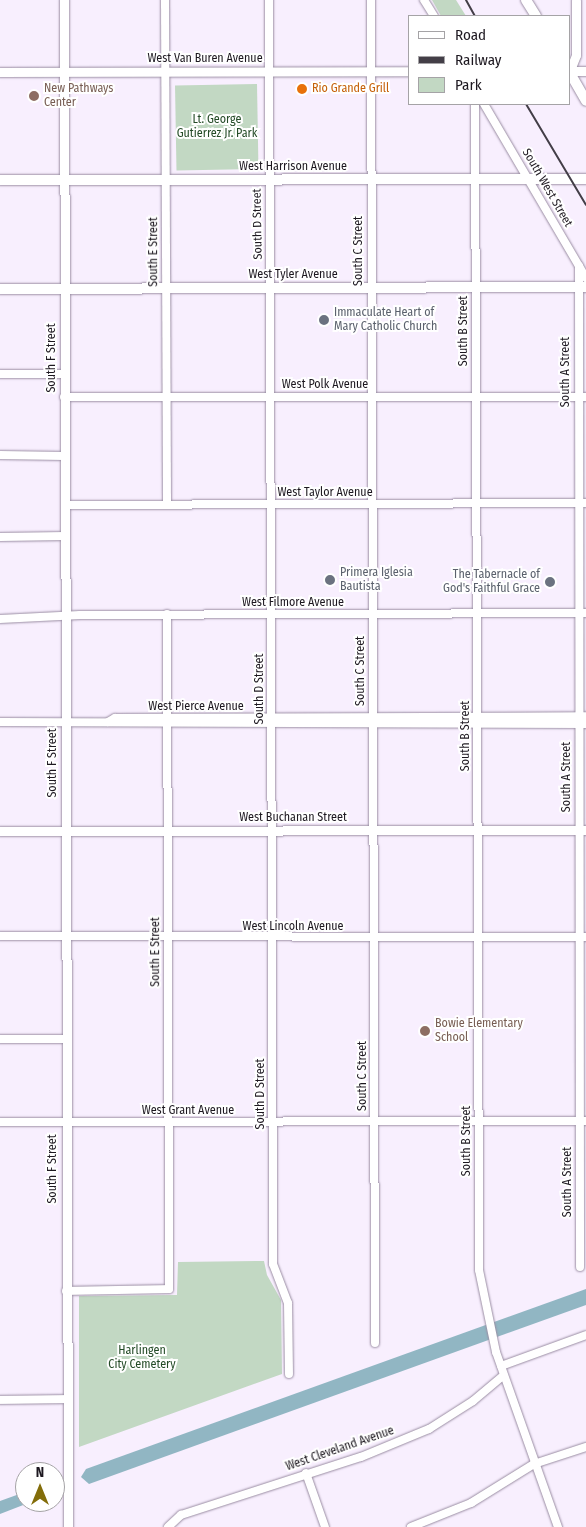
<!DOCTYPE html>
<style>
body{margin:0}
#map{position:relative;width:586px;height:1527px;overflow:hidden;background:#f8effe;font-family:"Fira Sans Condensed",sans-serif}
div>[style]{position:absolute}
.green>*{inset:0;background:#c2d8c3;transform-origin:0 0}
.water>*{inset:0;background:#91b6c3}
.roads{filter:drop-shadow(0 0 1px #9a8da3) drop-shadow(0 0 1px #9a8da3)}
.minor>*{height:8px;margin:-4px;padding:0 4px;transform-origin:4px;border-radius:4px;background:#fff}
.tertiary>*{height:9px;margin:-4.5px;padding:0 4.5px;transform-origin:4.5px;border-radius:4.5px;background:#fff}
.secondary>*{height:10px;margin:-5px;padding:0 5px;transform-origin:5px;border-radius:5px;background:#fff}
.rail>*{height:2px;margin:-1px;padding:0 1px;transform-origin:1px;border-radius:1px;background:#433e47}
.dots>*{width:14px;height:14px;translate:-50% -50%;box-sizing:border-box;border:2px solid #fff;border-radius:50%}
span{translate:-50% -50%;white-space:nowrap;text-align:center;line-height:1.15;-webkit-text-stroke:4px #fff;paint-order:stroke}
.street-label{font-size:12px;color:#1d1820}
.education-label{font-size:12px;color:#785e54}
.left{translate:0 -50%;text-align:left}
.food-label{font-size:12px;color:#c56008}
.park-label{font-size:12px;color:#244b27}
.worship-label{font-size:12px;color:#5b616d}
.right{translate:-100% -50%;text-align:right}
.legend{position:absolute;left:408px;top:15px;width:162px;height:90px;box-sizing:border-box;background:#fff;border:1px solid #a5a3a6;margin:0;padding:6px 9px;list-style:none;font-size:15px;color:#1d1820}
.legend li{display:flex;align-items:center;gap:10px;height:25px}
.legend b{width:25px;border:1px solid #a5a3a6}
.north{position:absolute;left:15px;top:1462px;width:50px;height:50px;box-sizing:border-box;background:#fff;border:1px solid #a5a3a6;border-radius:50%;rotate:0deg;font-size:14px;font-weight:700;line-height:20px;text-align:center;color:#1d1820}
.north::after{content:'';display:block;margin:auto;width:18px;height:22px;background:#836d0a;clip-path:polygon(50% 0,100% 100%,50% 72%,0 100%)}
</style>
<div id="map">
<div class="green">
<i style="clip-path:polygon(432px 0,456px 0,466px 16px,441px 16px)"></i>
<i style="left:257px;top:84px;width:85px;height:82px;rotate:89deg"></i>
<i style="clip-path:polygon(264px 1261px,267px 1275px,281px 1300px,282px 1374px,79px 1447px,79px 1296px,177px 1295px,178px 1262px)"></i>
</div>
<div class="water">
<i style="clip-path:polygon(586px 1289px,586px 1305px,89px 1484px,81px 1477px,86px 1469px)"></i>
<i style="clip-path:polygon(25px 1492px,25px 1502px,31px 1502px,0 1514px,0 1501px)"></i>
</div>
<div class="roads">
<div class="minor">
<i style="left:165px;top:0;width:504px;rotate:89.77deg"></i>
<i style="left:269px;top:0;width:1264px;rotate:89.82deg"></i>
<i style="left:273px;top:1264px;width:42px;rotate:69deg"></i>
<i style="left:288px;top:1303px;width:71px;rotate:89.2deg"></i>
<i style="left:371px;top:0;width:1343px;rotate:89.83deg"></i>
<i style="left:424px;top:0;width:19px;rotate:58deg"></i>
<i style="left:475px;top:104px;width:1166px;rotate:89.8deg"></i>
<i style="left:479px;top:1270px;width:84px;rotate:78.3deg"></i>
<i style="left:496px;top:1352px;width:186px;rotate:70.5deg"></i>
<i style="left:484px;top:104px;width:188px;rotate:59.6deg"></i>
<i style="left:579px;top:266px;width:1001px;rotate:89.94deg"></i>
<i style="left:579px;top:266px;width:14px;rotate:60deg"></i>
<i style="left:0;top:374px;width:63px"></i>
<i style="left:64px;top:397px;width:522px"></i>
<i style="left:0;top:455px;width:64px;rotate:0.9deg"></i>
<i style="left:65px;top:505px;width:521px;rotate:-0.22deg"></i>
<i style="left:0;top:537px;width:65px;rotate:-0.9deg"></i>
<i style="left:0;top:619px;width:80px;rotate:-2.9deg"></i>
<i style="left:80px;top:615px;width:506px;rotate:-0.23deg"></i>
<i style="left:0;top:722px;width:586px;rotate:0.2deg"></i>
<i style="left:108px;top:722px;width:8px;rotate:-30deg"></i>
<i style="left:115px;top:718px;width:471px;rotate:-0.2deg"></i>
<i style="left:0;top:936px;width:586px;rotate:0.1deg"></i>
<i style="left:0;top:1039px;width:66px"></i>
<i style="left:0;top:1122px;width:586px;rotate:-0.1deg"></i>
<i style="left:66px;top:1291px;width:103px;rotate:-1.1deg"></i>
<i style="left:169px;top:1289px;width:675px;rotate:-90.17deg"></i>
<i style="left:501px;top:1366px;width:90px;rotate:-20deg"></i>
<i style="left:0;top:1400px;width:67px;rotate:-0.9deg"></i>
<i style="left:306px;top:1473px;width:57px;rotate:70.6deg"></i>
<i style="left:168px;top:1527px;width:18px;rotate:-43deg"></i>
<i style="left:181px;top:1515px;width:189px;rotate:-17.9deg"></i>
<i style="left:361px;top:1457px;width:74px;rotate:-22.4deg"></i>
<i style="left:429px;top:1429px;width:52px;rotate:-32.5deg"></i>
<i style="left:473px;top:1401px;width:40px;rotate:-40deg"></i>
<i style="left:411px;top:1527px;width:65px;rotate:-21.8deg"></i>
<i style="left:471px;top:1503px;width:74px;rotate:-31.8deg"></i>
<i style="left:534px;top:1464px;width:55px;rotate:-18.1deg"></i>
</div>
<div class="tertiary">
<i style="left:64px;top:0;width:1527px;rotate:89.85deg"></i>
<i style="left:570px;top:70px;width:16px;rotate:-68deg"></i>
<i style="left:576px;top:55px;width:55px;rotate:-90deg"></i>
<i style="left:570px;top:71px;width:16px"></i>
<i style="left:0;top:72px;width:410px;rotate:-0.1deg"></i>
<i style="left:0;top:831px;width:586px;rotate:-0.1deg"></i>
</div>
<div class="secondary">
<i style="left:526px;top:0;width:19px;rotate:58deg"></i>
<i style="left:570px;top:73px;width:32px;rotate:60deg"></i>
<i style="left:0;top:180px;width:586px;rotate:-0.1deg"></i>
<i style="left:0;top:289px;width:586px;rotate:-0.2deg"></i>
</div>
</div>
<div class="rail">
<i style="left:466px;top:0;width:18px;rotate:61deg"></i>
<i style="left:526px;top:104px;width:117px;rotate:59.3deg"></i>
</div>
<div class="dots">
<i style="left:302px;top:89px;background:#e8710a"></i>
<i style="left:34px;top:96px;background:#8d6e63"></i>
<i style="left:324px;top:320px;background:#6b7280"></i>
<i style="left:330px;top:580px;background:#6b7280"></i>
<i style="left:550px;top:582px;background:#6b7280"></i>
<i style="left:425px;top:1031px;background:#8d6e63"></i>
</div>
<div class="street-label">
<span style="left:205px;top:59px">West Van Buren Avenue</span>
<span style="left:293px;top:167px">West Harrison Avenue</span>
<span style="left:547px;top:188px;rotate:60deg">South West Street</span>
<span style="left:258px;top:224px;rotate:-91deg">South D Street</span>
<span style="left:359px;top:251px;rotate:-90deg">South C Street</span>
<span style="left:154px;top:252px;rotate:-90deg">South E Street</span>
<span style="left:293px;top:275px">West Tyler Avenue</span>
<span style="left:464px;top:331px;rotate:-90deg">South B Street</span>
<span style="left:52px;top:358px;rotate:-90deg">South F Street</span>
<span style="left:566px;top:372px;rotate:-90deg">South A Street</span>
<span style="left:325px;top:385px">West Polk Avenue</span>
<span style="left:325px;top:493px">West Taylor Avenue</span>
<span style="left:293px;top:603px">West Filmore Avenue</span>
<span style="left:361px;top:671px;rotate:-90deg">South C Street</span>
<span style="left:260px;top:689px;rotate:-90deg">South D Street</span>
<span style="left:196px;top:707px">West Pierce Avenue</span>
<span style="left:466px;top:736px;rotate:-90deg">South B Street</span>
<span style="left:53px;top:763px;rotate:-90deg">South F Street</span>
<span style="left:567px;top:777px;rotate:-90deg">South A Street</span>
<span style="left:293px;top:818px">West Buchanan Street</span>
<span style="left:293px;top:927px">West Lincoln Avenue</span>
<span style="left:156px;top:952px;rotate:-90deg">South E Street</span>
<span style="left:363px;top:1076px;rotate:-90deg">South C Street</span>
<span style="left:261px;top:1094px;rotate:-90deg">South D Street</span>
<span style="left:188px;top:1111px">West Grant Avenue</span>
<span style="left:467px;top:1141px;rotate:-90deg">South B Street</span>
<span style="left:53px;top:1169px;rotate:-90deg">South F Street</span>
<span style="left:568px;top:1182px;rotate:-90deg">South A Street</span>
<span style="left:340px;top:1449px;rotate:-19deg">West Cleveland Avenue</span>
</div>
<div class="education-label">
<span class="left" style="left:44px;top:96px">New Pathways<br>Center</span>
<span class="left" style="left:435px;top:1031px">Bowie Elementary<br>School</span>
</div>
<div class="food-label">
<span class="left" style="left:312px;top:89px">Rio Grande Grill</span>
</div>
<div class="park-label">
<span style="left:217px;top:127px">Lt. George<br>Gutierrez Jr. Park</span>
<span style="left:142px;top:1358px">Harlingen<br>City Cemetery</span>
</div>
<div class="worship-label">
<span class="left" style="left:334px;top:320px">Immaculate Heart of<br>Mary Catholic Church</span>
<span class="left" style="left:340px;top:580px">Primera Iglesia<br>Bautista</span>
<span class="right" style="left:540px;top:582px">The Tabernacle of<br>God's Faithful Grace</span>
</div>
<ul class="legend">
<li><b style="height:6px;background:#fff"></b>Road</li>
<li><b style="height:6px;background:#433e47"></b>Railway</li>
<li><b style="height:14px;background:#c2d8c3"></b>Park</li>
</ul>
<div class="north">N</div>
</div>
